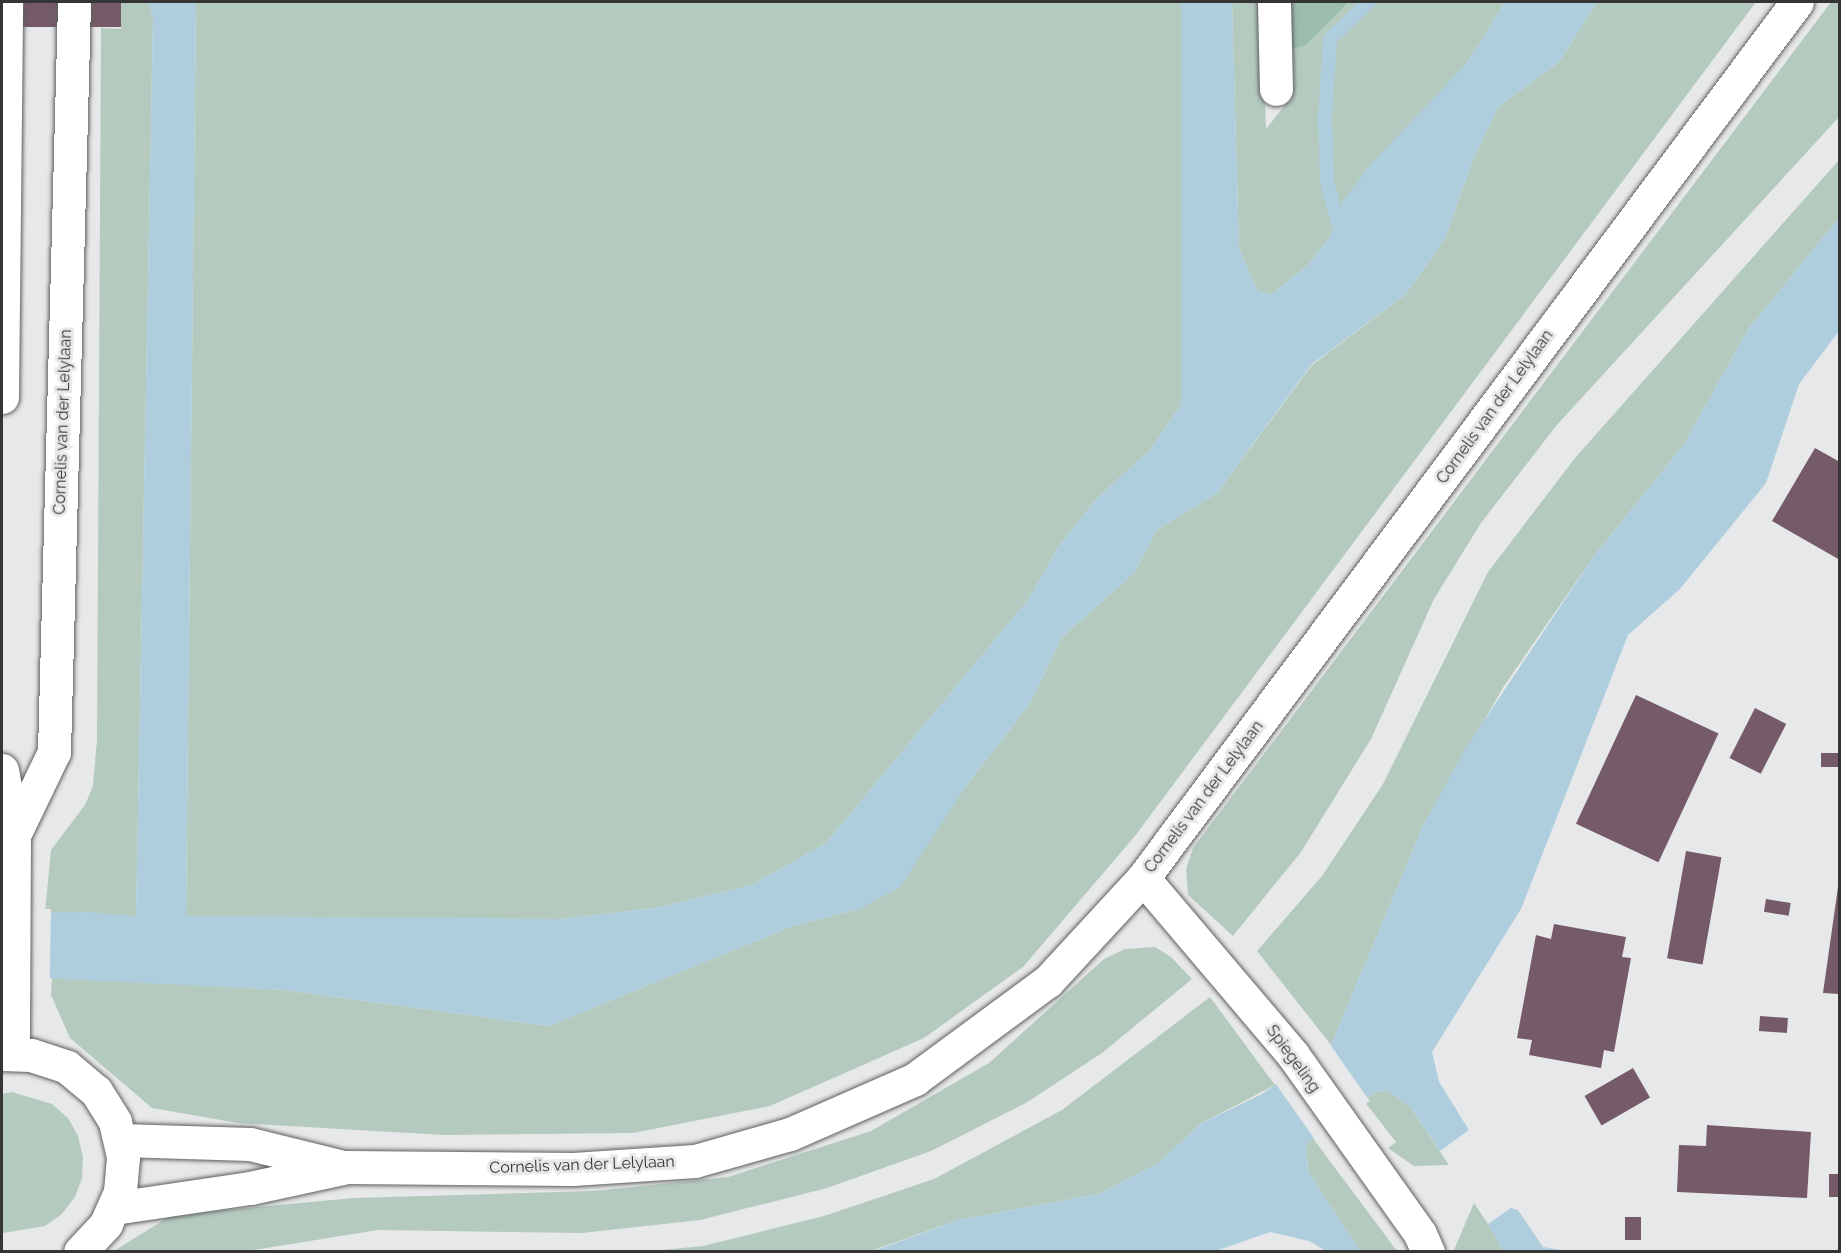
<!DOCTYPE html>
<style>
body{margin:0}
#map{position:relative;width:1841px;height:1253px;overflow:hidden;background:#e7e8e9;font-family:Raleway,sans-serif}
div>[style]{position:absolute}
.green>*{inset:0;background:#b5cabf}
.forest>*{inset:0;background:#9dbdac}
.water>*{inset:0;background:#aecede}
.pier>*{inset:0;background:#e7e8e9;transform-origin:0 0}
.stream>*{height:14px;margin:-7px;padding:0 7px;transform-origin:7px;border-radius:7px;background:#aecede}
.building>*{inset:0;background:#755a68;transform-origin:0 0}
.roads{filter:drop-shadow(0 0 2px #5f5f61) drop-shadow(0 0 2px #5f5f61)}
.minor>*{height:33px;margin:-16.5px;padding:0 16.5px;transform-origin:16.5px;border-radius:16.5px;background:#fff}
span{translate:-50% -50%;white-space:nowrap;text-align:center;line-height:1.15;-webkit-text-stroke:6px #e7e8e9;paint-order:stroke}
.street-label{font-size:16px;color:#353536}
.frame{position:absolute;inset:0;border:3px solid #353536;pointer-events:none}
</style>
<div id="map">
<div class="green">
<i style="clip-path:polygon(121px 2px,148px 2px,153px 16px,136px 916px,45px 913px,51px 850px,85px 805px,93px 786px,97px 740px,101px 28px,121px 29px)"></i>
<i style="clip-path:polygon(196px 2px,1181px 2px,1181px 405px,1150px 450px,1096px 499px,1059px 546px,1028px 600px,826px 843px,752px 885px,656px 908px,560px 919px,186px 917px)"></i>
<i style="clip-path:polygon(1232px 2px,1262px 2px,1266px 129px,1291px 97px,1287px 50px,1305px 46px,1349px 2px,1505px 2px,1467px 63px,1343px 201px,1329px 239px,1308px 265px,1271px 295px,1257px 290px,1239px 248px)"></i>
<i style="clip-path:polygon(1597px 2px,1756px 2px,1135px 836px,1023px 967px,924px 1038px,770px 1106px,633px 1133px,444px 1135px,238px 1123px,152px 1108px,70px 1038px,51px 995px,52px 977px,284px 990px,549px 1026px,790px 927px,862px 908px,964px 789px,1030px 703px,1062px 637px,1134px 573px,1157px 530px,1217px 493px,1311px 366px,1406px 294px,1445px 239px,1472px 162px,1498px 107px,1559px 62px)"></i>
<i style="clip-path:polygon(1831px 2px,1839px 2px,1839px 117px,1556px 426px,1481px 523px,1434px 599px,1371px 739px,1301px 852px,1233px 936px,1188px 895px,1186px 869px,1193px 848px)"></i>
<i style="clip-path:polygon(1839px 160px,1839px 218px,1749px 328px,1684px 444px,1594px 556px,1504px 686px,1423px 826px,1331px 1045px,1257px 951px,1322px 876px,1383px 784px,1488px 572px,1575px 458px)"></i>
<i style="clip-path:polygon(1155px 947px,1171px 957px,1192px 979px,1102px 1053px,1026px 1103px,931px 1151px,827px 1188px,700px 1220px,582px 1233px,378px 1230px,248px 1251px,112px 1252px,172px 1215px,354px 1198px,593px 1191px,728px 1177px,871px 1131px,989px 1063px,1104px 959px,1125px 949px)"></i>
<i style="clip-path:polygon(1210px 997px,1275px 1085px,1200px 1124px,1160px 1162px,1099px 1194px,958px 1220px,871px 1251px,641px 1252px,703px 1246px,824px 1216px,934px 1179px,1062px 1110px)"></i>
<i style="clip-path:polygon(1388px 1091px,1411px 1108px,1449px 1165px,1414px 1166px,1388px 1148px,1396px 1142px,1364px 1101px,1376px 1092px)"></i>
<i style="clip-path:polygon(12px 1092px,52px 1104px,68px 1118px,78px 1136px,83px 1157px,82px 1178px,75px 1197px,62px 1214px,45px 1226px,3px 1233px,2px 1094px)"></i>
<i style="clip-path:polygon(1312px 1137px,1397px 1251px,1360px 1251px,1308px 1171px,1306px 1144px)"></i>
<i style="clip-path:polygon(1474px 1203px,1488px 1224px,1503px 1251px,1453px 1252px)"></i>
</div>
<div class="forest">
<i style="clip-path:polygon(1285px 2px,1349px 2px,1305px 46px,1287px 50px)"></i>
</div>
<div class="water">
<i style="clip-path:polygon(148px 2px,196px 2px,186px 916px,560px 919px,656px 908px,752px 885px,826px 843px,1028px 600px,1059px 546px,1096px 499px,1150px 450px,1181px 405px,1181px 2px,1232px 2px,1239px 248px,1257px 290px,1271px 295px,1308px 265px,1329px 239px,1343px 201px,1370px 165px,1467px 63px,1505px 2px,1597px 2px,1559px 62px,1498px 107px,1472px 162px,1445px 239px,1406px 294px,1311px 365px,1217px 493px,1157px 530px,1134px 573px,1062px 637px,1030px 703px,964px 789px,900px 887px,862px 908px,790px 927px,549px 1026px,284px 990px,2px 976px,2px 913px,87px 912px,136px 916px,153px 16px)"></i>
<i style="clip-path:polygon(1839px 218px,1839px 331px,1799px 384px,1766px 483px,1680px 589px,1628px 635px,1521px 909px,1432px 1052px,1439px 1082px,1469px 1130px,1440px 1151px,1411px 1108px,1388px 1091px,1376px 1092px,1306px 1144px,1308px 1171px,1360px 1251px,1326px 1251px,1309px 1241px,1270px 1232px,1213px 1252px,871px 1252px,958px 1220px,1099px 1194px,1160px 1162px,1200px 1124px,1262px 1094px,1331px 1045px,1423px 826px,1465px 749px,1594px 556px,1684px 444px,1749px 328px)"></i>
<i style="clip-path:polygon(1511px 1208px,1518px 1210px,1543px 1247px,1567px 1251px,1503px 1251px,1488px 1224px)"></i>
</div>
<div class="pier">
<i style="left:51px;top:909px;width:71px;height:49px;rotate:91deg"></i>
<i style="left:1329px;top:1043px;width:71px;height:67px;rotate:55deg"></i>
</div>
<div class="stream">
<i style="left:1337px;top:220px;width:40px;rotate:-104.4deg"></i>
<i style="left:1327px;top:181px;width:63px;rotate:-91.8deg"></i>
<i style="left:1325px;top:118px;width:79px;rotate:-86.4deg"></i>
<i style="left:1330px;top:39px;width:54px;rotate:-43.5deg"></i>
</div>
<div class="building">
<i style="left:2px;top:2px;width:119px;height:25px"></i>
<i style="clip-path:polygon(1815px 448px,1840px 462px,1840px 560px,1772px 521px)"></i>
<i style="left:1636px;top:695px;width:91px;height:142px;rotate:25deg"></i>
<i style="left:1755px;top:708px;width:35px;height:56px;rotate:27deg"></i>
<i style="left:1840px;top:753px;width:14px;height:19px;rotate:90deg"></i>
<i style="left:1686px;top:851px;width:36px;height:109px;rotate:10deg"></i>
<i style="clip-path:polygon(1840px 873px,1840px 994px,1823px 993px)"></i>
<i style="left:1766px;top:899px;width:25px;height:13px;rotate:9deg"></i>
<i style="clip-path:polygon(1554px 924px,1626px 937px,1622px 957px,1631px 958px,1614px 1052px,1604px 1050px,1601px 1068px,1529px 1055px,1532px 1040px,1517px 1038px,1536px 935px,1551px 939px)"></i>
<i style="left:1760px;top:1016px;width:28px;height:15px;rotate:4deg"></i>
<i style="left:1633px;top:1068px;width:34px;height:56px;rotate:60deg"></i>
<i style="clip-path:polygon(1707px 1125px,1811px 1132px,1807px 1198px,1677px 1192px,1679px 1145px,1706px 1146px)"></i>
<i style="left:1829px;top:1174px;width:11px;height:23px"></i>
<i style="left:1625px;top:1217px;width:16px;height:23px"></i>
</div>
<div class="roads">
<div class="minor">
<i style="left:1274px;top:2px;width:87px;rotate:88.7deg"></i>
<i style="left:2px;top:397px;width:395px;rotate:-89.4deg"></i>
<i style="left:2px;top:770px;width:66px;rotate:79.5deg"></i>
<i style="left:14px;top:835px;width:218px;rotate:90.3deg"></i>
<i style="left:14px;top:835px;width:92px;rotate:-64.3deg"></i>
<i style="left:54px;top:752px;width:750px;rotate:-88.47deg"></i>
<i style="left:1143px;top:878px;width:232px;rotate:49.7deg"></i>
<i style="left:1293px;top:1055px;width:219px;rotate:54.6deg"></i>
<i style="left:1420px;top:1234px;width:20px;rotate:66deg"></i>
<i style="left:2px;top:1054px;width:29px;rotate:2deg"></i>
<i style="left:31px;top:1055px;width:38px;rotate:18deg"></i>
<i style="left:67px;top:1067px;width:38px;rotate:40deg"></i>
<i style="left:96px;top:1091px;width:36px;rotate:58deg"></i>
<i style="left:115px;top:1122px;width:36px;rotate:77deg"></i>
<i style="left:123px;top:1157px;width:35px;rotate:95deg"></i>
<i style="left:120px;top:1192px;width:35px;rotate:114deg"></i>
<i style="left:106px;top:1224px;width:38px;rotate:133deg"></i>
<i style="left:121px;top:1140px;width:129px;rotate:1.8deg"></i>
<i style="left:250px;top:1144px;width:92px;rotate:13.9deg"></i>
<i style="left:114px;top:1208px;width:137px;rotate:-8.4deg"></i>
<i style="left:250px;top:1188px;width:99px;rotate:-12.2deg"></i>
<i style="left:347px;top:1167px;width:226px;rotate:0.5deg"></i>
<i style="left:573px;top:1169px;width:122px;rotate:-3.8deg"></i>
<i style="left:695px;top:1161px;width:99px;rotate:-15.9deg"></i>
<i style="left:790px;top:1134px;width:137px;rotate:-23.7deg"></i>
<i style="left:915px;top:1079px;width:165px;rotate:-36.4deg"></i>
<i style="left:1048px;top:981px;width:140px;rotate:-47.3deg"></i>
<i style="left:1143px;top:878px;width:1093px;rotate:-53.26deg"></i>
</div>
</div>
<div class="street-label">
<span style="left:1495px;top:407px;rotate:-54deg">Cornelis van der Lelylaan</span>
<span style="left:63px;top:422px;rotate:-88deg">Cornelis van der Lelylaan</span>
<span style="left:1204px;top:797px;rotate:-53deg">Cornelis van der Lelylaan</span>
<span style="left:1293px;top:1059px;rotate:54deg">Spiegeling</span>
<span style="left:582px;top:1165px;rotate:-2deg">Cornelis van der Lelylaan</span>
</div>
<div class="frame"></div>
</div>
